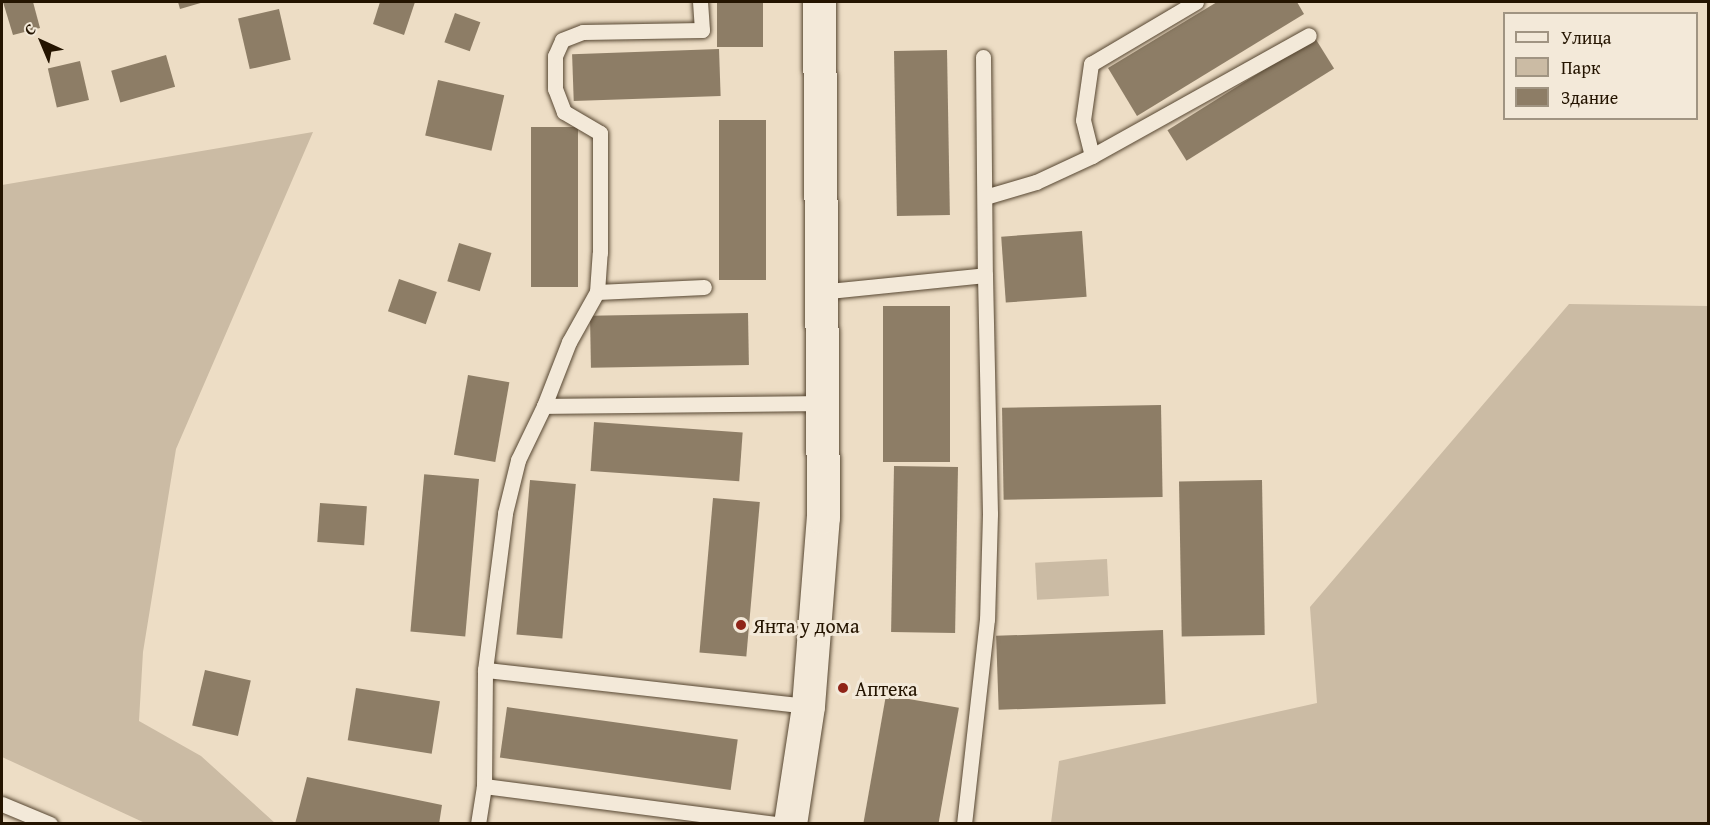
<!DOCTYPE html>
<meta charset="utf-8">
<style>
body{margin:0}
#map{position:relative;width:1710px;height:825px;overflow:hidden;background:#edddc5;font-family:"Gentium Book Plus",serif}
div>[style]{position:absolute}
.green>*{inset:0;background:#cbbba4;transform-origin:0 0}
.building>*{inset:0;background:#8d7d66;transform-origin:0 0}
.roads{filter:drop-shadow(0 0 2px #564631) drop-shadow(0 0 2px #564631)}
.service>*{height:15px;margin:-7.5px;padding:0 7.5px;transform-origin:7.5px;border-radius:7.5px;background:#f3e9d9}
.tertiary>*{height:33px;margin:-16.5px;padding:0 16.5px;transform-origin:16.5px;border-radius:16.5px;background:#f3e9d9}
.dots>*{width:16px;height:16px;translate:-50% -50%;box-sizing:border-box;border:3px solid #f3e9d9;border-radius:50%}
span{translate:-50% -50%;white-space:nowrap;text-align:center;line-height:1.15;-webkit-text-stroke:6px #f3e9d9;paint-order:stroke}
.poi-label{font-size:20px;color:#241400}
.left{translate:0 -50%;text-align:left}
.frame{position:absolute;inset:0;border:3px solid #241400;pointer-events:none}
.legend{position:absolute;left:1503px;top:12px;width:195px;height:108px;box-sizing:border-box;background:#f3e9d9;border:2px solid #a09482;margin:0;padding:8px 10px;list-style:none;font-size:18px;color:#241400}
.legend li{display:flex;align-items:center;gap:12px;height:30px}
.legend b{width:30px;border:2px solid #a09482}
.north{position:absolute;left:12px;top:12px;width:60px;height:60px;-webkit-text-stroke:4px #f3e9d9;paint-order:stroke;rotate:316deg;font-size:16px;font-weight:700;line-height:24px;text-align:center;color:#241400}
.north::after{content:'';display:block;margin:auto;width:21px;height:27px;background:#241400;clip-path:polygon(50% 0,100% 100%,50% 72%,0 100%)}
</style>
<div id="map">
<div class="green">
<i style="clip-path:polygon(313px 132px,176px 449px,143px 652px,139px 721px,201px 756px,275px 823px,145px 823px,2px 757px,2px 185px)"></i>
<i style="clip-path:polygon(1569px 304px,1708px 306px,1708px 823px,1051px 823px,1059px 761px,1317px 703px,1310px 607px)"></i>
<i style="left:1107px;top:559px;width:37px;height:72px;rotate:87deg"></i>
</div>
<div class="building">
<i style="clip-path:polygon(3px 2px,33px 2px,40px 28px,13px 35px)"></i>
<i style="clip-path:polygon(178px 2px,204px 2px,180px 9px)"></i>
<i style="clip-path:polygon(380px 2px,415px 2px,404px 35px,373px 24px)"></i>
<i style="left:717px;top:2px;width:46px;height:45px"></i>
<i style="clip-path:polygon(1217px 2px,1297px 2px,1304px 14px,1137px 116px,1108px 68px)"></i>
<i style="left:279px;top:9px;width:52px;height:42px;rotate:77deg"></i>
<i style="left:455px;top:13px;width:27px;height:31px;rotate:20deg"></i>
<i style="left:1315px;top:38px;width:36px;height:174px;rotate:58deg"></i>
<i style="left:719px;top:49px;width:47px;height:147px;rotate:88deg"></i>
<i style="left:947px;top:50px;width:165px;height:53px;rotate:89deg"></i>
<i style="left:166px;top:55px;width:33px;height:57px;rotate:74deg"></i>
<i style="left:80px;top:61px;width:40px;height:33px;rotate:77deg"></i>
<i style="left:438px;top:80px;width:68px;height:57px;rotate:13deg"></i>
<i style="left:719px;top:120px;width:47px;height:160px"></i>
<i style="left:578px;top:127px;width:160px;height:47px;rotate:90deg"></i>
<i style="left:1082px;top:231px;width:66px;height:81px;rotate:86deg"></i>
<i style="left:459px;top:243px;width:34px;height:40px;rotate:17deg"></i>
<i style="left:399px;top:279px;width:40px;height:34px;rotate:19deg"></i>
<i style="left:883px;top:306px;width:67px;height:156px"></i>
<i style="left:748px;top:313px;width:52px;height:158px;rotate:89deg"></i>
<i style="left:468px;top:375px;width:42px;height:81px;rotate:10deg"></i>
<i style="left:1161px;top:405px;width:92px;height:159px;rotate:89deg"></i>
<i style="left:594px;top:422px;width:149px;height:49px;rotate:4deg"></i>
<i style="left:894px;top:466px;width:64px;height:166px;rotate:1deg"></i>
<i style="left:479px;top:479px;width:158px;height:55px;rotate:95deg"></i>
<i style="left:530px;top:480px;width:46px;height:155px;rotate:5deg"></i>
<i style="left:1262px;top:480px;width:155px;height:83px;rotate:89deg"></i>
<i style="left:713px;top:498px;width:47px;height:155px;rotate:5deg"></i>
<i style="left:320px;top:503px;width:47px;height:39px;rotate:4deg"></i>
<i style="left:1163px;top:630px;width:74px;height:167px;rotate:88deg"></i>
<i style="left:205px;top:670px;width:47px;height:57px;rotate:13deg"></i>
<i style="left:356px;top:688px;width:85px;height:53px;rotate:9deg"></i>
<i style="left:886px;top:695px;width:74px;height:131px;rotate:10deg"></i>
<i style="left:507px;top:707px;width:233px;height:51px;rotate:8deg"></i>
<i style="clip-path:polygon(307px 777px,442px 805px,439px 824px,295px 824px)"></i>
</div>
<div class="roads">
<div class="service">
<i style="left:983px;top:57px;width:218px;rotate:89.5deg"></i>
<i style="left:1092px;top:156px;width:37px;rotate:-104deg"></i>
<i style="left:1083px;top:120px;width:57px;rotate:-81.9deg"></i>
<i style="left:1091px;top:64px;width:122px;rotate:-30.6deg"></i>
<i style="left:985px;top:197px;width:53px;rotate:-16.4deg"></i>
<i style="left:1036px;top:182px;width:62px;rotate:-24.9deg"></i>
<i style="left:1092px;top:156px;width:248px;rotate:-29.1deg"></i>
<i style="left:597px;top:292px;width:107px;rotate:-2.7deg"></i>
<i style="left:819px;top:292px;width:167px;rotate:-5.8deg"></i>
<i style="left:985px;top:275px;width:239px;rotate:88.8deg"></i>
<i style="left:990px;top:514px;width:105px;rotate:91.6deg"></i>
<i style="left:987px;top:619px;width:206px;rotate:96.4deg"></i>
<i style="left:544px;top:406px;width:69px;rotate:-68.7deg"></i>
<i style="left:569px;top:342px;width:57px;rotate:-60.8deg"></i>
<i style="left:597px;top:292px;width:39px;rotate:-86deg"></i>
<i style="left:600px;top:253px;width:120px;rotate:-90deg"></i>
<i style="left:600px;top:133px;width:42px;rotate:-149.7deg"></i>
<i style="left:564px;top:112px;width:25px;rotate:-111deg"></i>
<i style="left:555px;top:89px;width:33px;rotate:-90deg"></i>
<i style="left:555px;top:56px;width:17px;rotate:-66deg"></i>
<i style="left:562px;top:40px;width:22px;rotate:-21deg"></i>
<i style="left:583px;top:32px;width:119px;rotate:-1deg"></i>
<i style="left:702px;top:30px;width:28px;rotate:-94deg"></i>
<i style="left:808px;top:706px;width:325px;rotate:-173.6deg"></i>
<i style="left:485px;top:670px;width:158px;rotate:-82.7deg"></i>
<i style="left:505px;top:513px;width:55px;rotate:-76.2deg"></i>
<i style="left:518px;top:460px;width:60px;rotate:-64.3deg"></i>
<i style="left:544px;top:406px;width:276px;rotate:-0.6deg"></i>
<i style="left:484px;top:786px;width:116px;rotate:-89.5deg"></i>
<i style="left:2px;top:804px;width:52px;rotate:22.6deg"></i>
<i style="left:478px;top:824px;width:38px;rotate:-81deg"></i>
<i style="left:484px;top:786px;width:296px;rotate:7.4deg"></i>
</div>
<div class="tertiary">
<i style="left:790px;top:824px;width:119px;rotate:-81.3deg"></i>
<i style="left:808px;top:706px;width:190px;rotate:-85.5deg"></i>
<i style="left:823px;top:517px;width:515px;rotate:-90.45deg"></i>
</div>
</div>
<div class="dots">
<i style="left:741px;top:625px;background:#8f2418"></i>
<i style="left:843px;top:688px;background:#8f2418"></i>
</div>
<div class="poi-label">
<span class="left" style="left:753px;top:625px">Янта у дома</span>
<span class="left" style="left:855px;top:688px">Аптека</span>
</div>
<div class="frame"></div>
<ul class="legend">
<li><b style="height:8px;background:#f3e9d9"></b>Улица</li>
<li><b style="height:16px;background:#cbbba4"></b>Парк</li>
<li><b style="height:16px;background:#8d7d66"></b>Здание</li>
</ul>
<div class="north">С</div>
</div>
